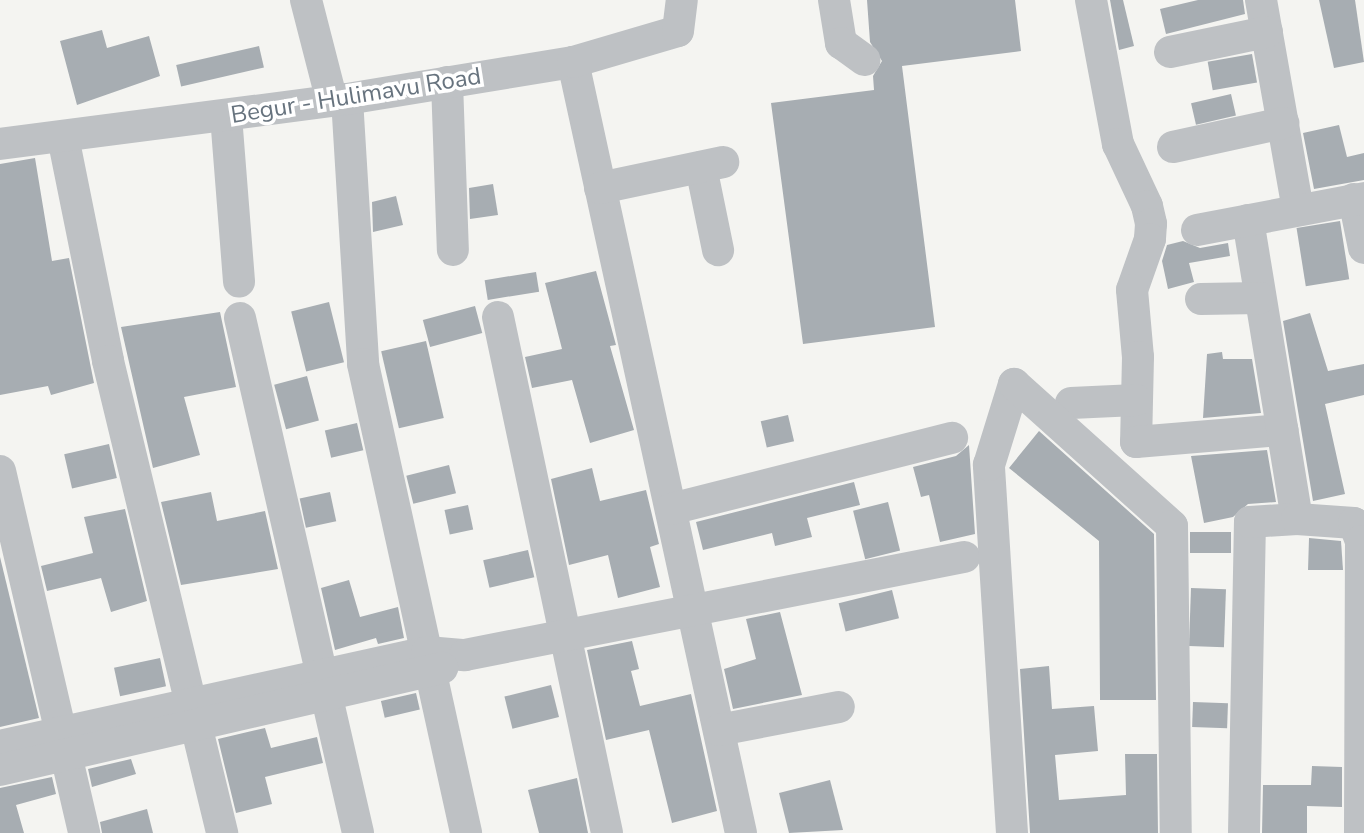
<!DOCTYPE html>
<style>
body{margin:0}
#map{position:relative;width:1364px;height:833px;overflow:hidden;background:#f4f4f1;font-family:"Nunito Sans",sans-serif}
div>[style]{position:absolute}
.building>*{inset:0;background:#a7adb2;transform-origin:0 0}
.minor>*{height:32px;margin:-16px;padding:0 16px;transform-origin:16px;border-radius:16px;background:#bec1c4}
span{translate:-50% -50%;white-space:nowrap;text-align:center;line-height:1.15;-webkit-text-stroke:7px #fff;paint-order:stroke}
.street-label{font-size:24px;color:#67737e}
</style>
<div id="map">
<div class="building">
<i style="clip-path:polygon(867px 0,1015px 0,1021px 51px,902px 66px,935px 327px,803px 344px,771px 103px,874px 90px,873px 76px,882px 61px,870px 42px)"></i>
<i style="clip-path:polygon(1110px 0,1123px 0,1134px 46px,1119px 50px)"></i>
<i style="clip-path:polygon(1198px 0,1243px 0,1245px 14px,1166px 34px,1160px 9px)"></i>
<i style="clip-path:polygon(1319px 0,1355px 0,1364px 62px,1334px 68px)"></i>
<i style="clip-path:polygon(102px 30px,107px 48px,149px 36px,160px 76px,77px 105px,60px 41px)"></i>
<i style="left:259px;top:46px;width:22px;height:85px;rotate:77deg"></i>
<i style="left:1252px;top:54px;width:29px;height:45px;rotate:80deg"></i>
<i style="left:1231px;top:94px;width:22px;height:41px;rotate:77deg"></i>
<i style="clip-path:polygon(1339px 125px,1347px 157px,1364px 153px,1364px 180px,1314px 189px,1303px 133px)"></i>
<i style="clip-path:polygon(35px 158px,52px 261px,69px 258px,94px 383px,51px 395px,48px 386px,0 395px,0 164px)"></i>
<i style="clip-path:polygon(493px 184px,498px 215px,470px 219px,469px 188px)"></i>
<i style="clip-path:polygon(396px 196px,403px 225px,373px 232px,372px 202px)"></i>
<i style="left:1340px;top:221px;width:59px;height:44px;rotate:81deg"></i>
<i style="clip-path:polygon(1183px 241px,1200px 248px,1228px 243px,1230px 256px,1189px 263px,1194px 282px,1168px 289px,1162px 261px,1167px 245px)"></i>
<i style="clip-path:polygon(596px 271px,616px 345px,610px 346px,634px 430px,590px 443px,572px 380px,532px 388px,525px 357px,562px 349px,545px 283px)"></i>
<i style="left:536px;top:272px;width:20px;height:52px;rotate:81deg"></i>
<i style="left:329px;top:302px;width:62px;height:39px;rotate:76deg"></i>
<i style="left:475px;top:306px;width:28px;height:54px;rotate:75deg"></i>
<i style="clip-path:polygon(220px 312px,236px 387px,184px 397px,200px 455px,153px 468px,121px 327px)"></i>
<i style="clip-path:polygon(1310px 313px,1328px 371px,1364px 364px,1364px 395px,1325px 404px,1345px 494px,1313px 501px,1283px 321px)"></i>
<i style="left:426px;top:341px;width:79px;height:46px;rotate:77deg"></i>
<i style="clip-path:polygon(1222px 352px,1223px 359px,1252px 359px,1261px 413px,1203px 418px,1207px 354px)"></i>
<i style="left:307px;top:376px;width:46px;height:34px;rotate:75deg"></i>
<i style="left:788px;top:415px;width:27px;height:28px;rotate:77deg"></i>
<i style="left:357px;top:423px;width:28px;height:33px;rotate:77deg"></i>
<i style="clip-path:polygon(1039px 431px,1154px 534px,1156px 700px,1100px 700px,1099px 541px,1009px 468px)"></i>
<i style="left:109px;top:444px;width:35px;height:46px;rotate:77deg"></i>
<i style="clip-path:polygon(969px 445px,975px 534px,940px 542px,929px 495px,921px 497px,913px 467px,956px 456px)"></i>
<i style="clip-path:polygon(1267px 450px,1276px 502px,1248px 504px,1233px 517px,1204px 523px,1191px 456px)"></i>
<i style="left:449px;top:465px;width:29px;height:44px;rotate:76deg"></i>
<i style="clip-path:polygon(592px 468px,600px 501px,646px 490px,659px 544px,650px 547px,660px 587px,618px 598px,608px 555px,569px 565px,551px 479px)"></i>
<i style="clip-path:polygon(854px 482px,860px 505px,807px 518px,812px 537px,775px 546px,772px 533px,703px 550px,696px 522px)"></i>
<i style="clip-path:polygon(211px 492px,217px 521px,265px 511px,278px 569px,181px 585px,161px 502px)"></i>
<i style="left:330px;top:492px;width:30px;height:31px;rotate:78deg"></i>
<i style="left:888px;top:502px;width:50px;height:36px;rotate:76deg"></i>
<i style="left:468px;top:505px;width:25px;height:24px;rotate:78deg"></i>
<i style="clip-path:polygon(125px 509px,147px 601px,111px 612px,101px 578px,47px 591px,41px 566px,93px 553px,84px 517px)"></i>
<i style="left:1231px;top:532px;width:21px;height:41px;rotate:90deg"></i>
<i style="clip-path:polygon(1309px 538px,1341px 541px,1343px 570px,1308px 570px)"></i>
<i style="left:528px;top:550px;width:28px;height:46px;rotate:77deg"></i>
<i style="clip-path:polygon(0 557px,39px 718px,0 727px)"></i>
<i style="clip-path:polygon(349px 580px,360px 617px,398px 607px,404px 638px,378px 644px,376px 638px,335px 650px,321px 588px)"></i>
<i style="left:1191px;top:588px;width:35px;height:58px;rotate:2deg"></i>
<i style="left:892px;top:590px;width:29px;height:55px;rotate:76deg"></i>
<i style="clip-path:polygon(780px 612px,802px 695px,733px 709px,724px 669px,756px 659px,746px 619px)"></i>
<i style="clip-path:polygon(632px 641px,639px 669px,631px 671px,640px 706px,691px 694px,717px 811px,672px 823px,649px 730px,606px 740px,587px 650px)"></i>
<i style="left:160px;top:658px;width:29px;height:47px;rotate:78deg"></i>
<i style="clip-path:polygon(1049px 666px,1052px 709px,1094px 706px,1098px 751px,1055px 755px,1059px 800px,1126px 795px,1125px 754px,1157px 754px,1158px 833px,1030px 833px,1020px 669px)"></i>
<i style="left:551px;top:685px;width:33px;height:48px;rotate:76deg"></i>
<i style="left:416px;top:693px;width:17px;height:36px;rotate:77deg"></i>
<i style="left:1193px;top:702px;width:35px;height:25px;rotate:2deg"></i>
<i style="clip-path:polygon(265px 728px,271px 748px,317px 737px,323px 763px,265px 777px,272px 804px,236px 813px,218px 739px)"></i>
<i style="clip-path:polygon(131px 759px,136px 774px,92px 787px,88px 769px)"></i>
<i style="clip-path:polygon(1312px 766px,1342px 767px,1342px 807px,1307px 806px,1307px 833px,1262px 833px,1263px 785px,1311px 785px)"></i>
<i style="clip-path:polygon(52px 777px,56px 794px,16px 805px,24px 833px,0 833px,0 788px)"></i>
<i style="clip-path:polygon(577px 778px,588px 833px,539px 833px,528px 790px)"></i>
<i style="clip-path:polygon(830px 780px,843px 830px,789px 833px,779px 793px)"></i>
<i style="clip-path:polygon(147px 809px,153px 833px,102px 833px,100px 822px)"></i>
</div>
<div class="minor">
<i style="left:306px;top:0;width:104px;rotate:75.6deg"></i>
<i style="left:834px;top:0;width:44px;rotate:80.8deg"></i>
<i style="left:841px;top:43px;width:29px;rotate:36deg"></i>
<i style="left:1091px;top:0;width:147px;rotate:79.4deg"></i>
<i style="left:1118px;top:144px;width:68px;rotate:64.9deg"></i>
<i style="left:1147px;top:206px;width:18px;rotate:77deg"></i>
<i style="left:1151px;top:224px;width:15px;rotate:94deg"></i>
<i style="left:1150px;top:239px;width:54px;rotate:109.4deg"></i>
<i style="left:1132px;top:290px;width:67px;rotate:84.9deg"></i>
<i style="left:1138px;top:357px;width:85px;rotate:91.3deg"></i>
<i style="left:1136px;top:442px;width:147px;rotate:-4.7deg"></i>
<i style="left:1261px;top:0;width:213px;rotate:80deg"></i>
<i style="left:1170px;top:52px;width:99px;rotate:-11.7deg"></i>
<i style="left:573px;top:62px;width:789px;rotate:77.71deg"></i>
<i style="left:447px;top:82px;width:168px;rotate:88deg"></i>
<i style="left:347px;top:99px;width:265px;rotate:86.5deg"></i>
<i style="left:363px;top:364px;width:480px;rotate:77.6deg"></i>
<i style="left:226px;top:116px;width:166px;rotate:85.5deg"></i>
<i style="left:63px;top:137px;width:228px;rotate:78.6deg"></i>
<i style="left:108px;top:361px;width:486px;rotate:76.4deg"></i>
<i style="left:0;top:144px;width:350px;rotate:-7.4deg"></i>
<i style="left:347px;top:99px;width:229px;rotate:-9.3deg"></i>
<i style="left:573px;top:62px;width:109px;rotate:-16.4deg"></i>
<i style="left:678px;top:31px;width:31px;rotate:-83deg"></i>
<i style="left:1173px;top:147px;width:113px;rotate:-12.3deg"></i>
<i style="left:701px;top:167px;width:85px;rotate:78.4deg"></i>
<i style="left:600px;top:188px;width:126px;rotate:-11.9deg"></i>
<i style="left:1354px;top:199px;width:50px;rotate:78.5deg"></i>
<i style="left:1248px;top:220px;width:303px;rotate:80.7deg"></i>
<i style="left:1197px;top:230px;width:170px;rotate:-10.8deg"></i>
<i style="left:1201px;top:299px;width:59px;rotate:-1deg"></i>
<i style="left:498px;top:317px;width:527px;rotate:78.07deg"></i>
<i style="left:240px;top:318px;width:528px;rotate:77.09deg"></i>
<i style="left:1071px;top:403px;width:65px;rotate:-2.6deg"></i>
<i style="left:0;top:471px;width:372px;rotate:76.9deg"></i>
<i style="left:671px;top:509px;width:290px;rotate:-14.2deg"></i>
<i style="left:719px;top:730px;width:122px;rotate:-10.9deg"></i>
<i style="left:0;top:746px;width:437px;rotate:-12.4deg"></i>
<i style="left:427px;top:652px;width:38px;rotate:5deg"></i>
<i style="left:465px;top:655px;width:509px;rotate:-11.11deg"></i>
<i style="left:0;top:770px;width:454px;rotate:-13deg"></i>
<i style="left:1012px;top:833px;width:369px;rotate:-93.6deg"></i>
<i style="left:989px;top:465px;width:85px;rotate:-72.8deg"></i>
<i style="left:1014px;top:384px;width:212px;rotate:41.9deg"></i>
<i style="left:1172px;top:526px;width:307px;rotate:89.3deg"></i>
<i style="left:1244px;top:833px;width:311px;rotate:-88.9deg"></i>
<i style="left:1250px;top:522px;width:47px;rotate:-3.7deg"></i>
<i style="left:1297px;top:519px;width:57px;rotate:4deg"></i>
<i style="left:1354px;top:523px;width:19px;rotate:69deg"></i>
<i style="left:1361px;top:541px;width:292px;rotate:90.2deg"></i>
</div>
<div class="street-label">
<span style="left:356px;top:96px;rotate:-9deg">Begur - Hulimavu Road</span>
</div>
</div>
